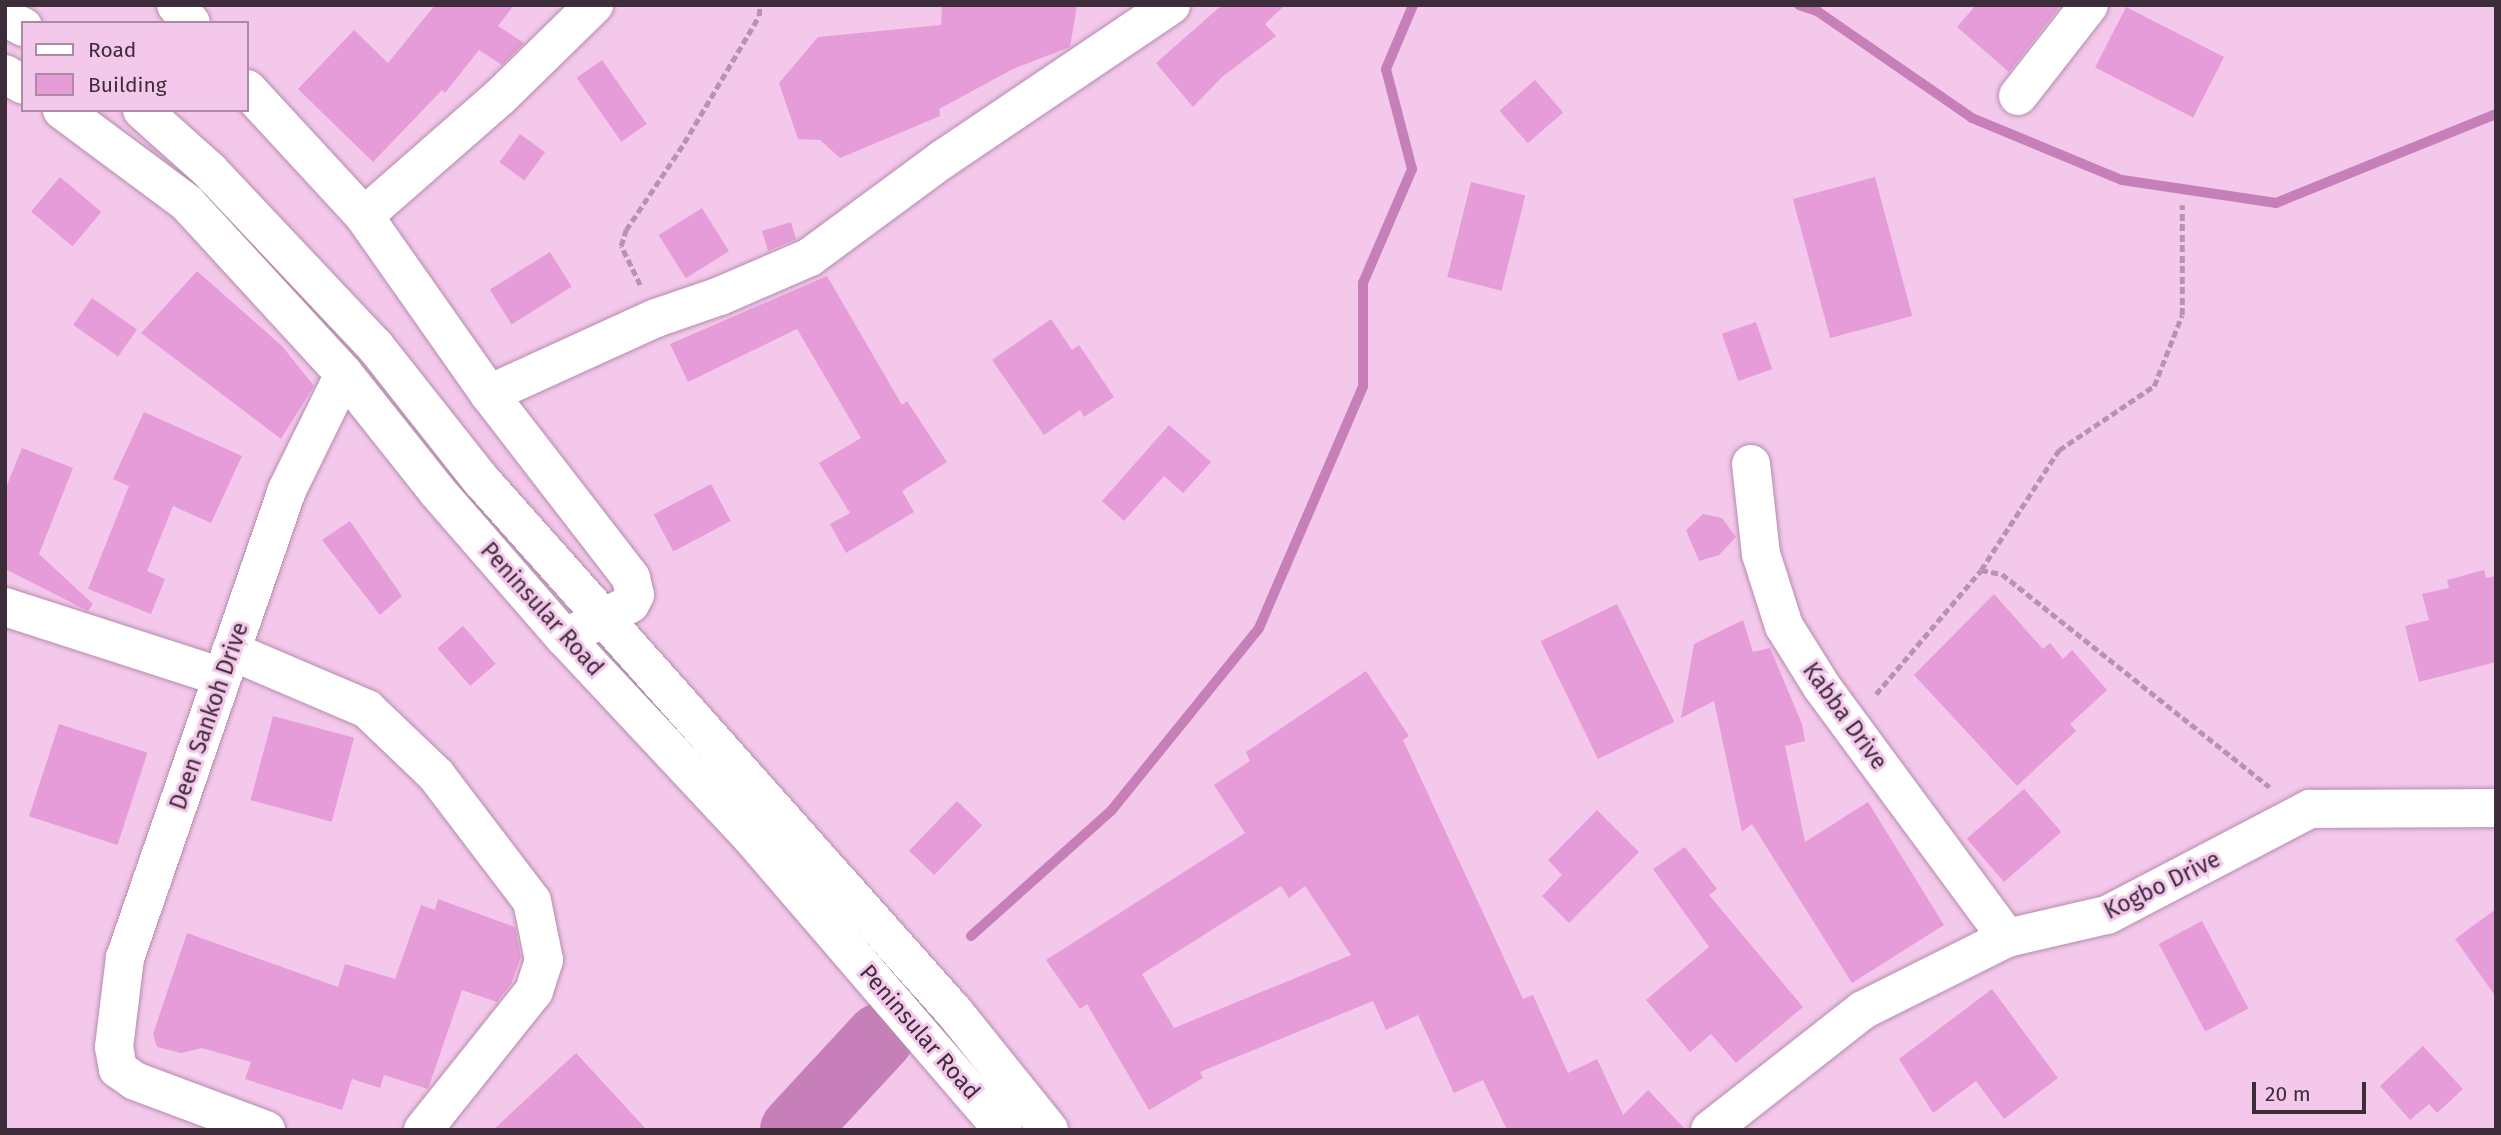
<!DOCTYPE html>
<style>
body{margin:0}
#map{position:relative;width:2501px;height:1135px;overflow:hidden;background:#f4c8eb;font-family:"Fira Sans",sans-serif}
div>[style]{position:absolute}
.stream>*{height:10px;margin:-5px;padding:0 5px;transform-origin:5px;border-radius:5px;background:#c67fb8}
.river>*{height:68px;margin:-34px;padding:0 34px;transform-origin:34px;border-radius:34px;background:#c67fb8}
.building>*{inset:0;background:#e69cd8;transform-origin:0 0}
.path>*{height:4.5px;margin-top:-2.25px;transform-origin:0;background:repeating-linear-gradient(90deg,#b693af 0 7px,transparent 0 10.5px)}
.roads{filter:drop-shadow(0 0 2px #b58cad) drop-shadow(0 0 2px #b58cad)}
.minor>*{height:38px;margin:-19px;padding:0 19px;transform-origin:19px;border-radius:19px;background:#fff}
.major>*{height:38px;margin:-19px;padding:0 19px;transform-origin:19px;border-radius:19px;background:#fff}
span{translate:-50% -50%;white-space:nowrap;text-align:center;line-height:1.15;-webkit-text-stroke:6px #f4c8eb;paint-order:stroke}
.street-label{font-size:23px;color:#3d2c3a}
.frame{position:absolute;inset:0;border:7px solid #3d2c3a;pointer-events:none}
.legend{position:absolute;left:21px;top:21px;width:228px;height:91px;box-sizing:border-box;background:#f4c8eb;border:2px solid #ab8aa4;margin:0;padding:9px 12px;list-style:none;font-size:21px;color:#3d2c3a}
.legend li{display:flex;align-items:center;gap:14px;height:35px}
.legend b{width:35px;border:2px solid #ab8aa4}
.scale{position:absolute;left:2252px;top:1082px;width:114px;height:32px;box-sizing:border-box;border:4px solid #3d2c3a;border-top:0;padding-left:9px;font-size:21px;line-height:24px;white-space:nowrap;color:#3d2c3a;-webkit-text-stroke:5px #f4c8eb;paint-order:stroke}
</style>
<div id="map">
<div class="stream">
<i style="left:1799px;top:5px;width:19px;rotate:18deg"></i>
<i style="left:1817px;top:11px;width:188px;rotate:34.6deg"></i>
<i style="left:1972px;top:118px;width:162px;rotate:22.5deg"></i>
<i style="left:2122px;top:180px;width:156px;rotate:8.5deg"></i>
<i style="left:2276px;top:203px;width:237px;rotate:-22deg"></i>
<i style="left:971px;top:936px;width:188px;rotate:-41.8deg"></i>
<i style="left:1111px;top:811px;width:235px;rotate:-51deg"></i>
<i style="left:1259px;top:628px;width:263px;rotate:-66.7deg"></i>
<i style="left:1363px;top:386px;width:103px;rotate:-90deg"></i>
<i style="left:1363px;top:283px;width:124px;rotate:-66.7deg"></i>
<i style="left:1412px;top:169px;width:103px;rotate:-104.6deg"></i>
<i style="left:1386px;top:69px;width:69px;rotate:-67.1deg"></i>
</div>
<div class="river">
<i style="left:794px;top:1130px;width:127px;rotate:-47.2deg"></i>
</div>
<div class="building">
<i style="clip-path:polygon(435px 5px,514px 5px,498px 26px,524px 43px,502px 65px,479px 50px,445px 93px,442px 90px,373px 162px,298px 89px,354px 30px,388px 63px)"></i>
<i style="clip-path:polygon(942px 5px,1077px 5px,1070px 47px,1013px 69px,939px 109px,940px 116px,840px 158px,820px 140px,798px 139px,779px 83px,818px 37px,941px 25px)"></i>
<i style="clip-path:polygon(1222px 5px,1285px 5px,1265px 24px,1276px 36px,1222px 77px,1193px 107px,1156px 63px)"></i>
<i style="clip-path:polygon(1976px 5px,2061px 5px,2009px 72px,1957px 27px)"></i>
<i style="left:2126px;top:7px;width:110px;height:68px;rotate:27deg"></i>
<i style="left:602px;top:60px;width:78px;height:31px;rotate:55deg"></i>
<i style="left:1535px;top:80px;width:43px;height:47px;rotate:49deg"></i>
<i style="left:520px;top:134px;width:31px;height:35px;rotate:36deg"></i>
<i style="left:60px;top:177px;width:54px;height:45px;rotate:40deg"></i>
<i style="left:1875px;top:177px;width:144px;height:85px;rotate:75deg"></i>
<i style="left:1471px;top:182px;width:56px;height:98px;rotate:14deg"></i>
<i style="left:702px;top:208px;width:51px;height:51px;rotate:58deg"></i>
<i style="clip-path:polygon(791px 222px,796px 239px,768px 251px,762px 231px)"></i>
<i style="left:550px;top:252px;width:41px;height:71px;rotate:58deg"></i>
<i style="clip-path:polygon(197px 271px,282px 346px,314px 386px,281px 439px,141px 333px)"></i>
<i style="clip-path:polygon(827px 276px,902px 405px,907px 401px,947px 462px,902px 491px,914px 512px,846px 553px,830px 524px,850px 513px,819px 463px,861px 438px,797px 329px,688px 382px,670px 344px)"></i>
<i style="left:92px;top:298px;width:55px;height:33px;rotate:35deg"></i>
<i style="clip-path:polygon(1051px 319px,1072px 350px,1079px 345px,1114px 397px,1084px 417px,1080px 410px,1044px 435px,992px 360px)"></i>
<i style="left:1756px;top:322px;width:50px;height:36px;rotate:71deg"></i>
<i style="clip-path:polygon(144px 412px,242px 456px,211px 523px,173px 506px,147px 571px,165px 579px,151px 614px,88px 589px,129px 486px,113px 479px)"></i>
<i style="clip-path:polygon(1169px 425px,1211px 462px,1183px 493px,1164px 476px,1124px 521px,1102px 501px)"></i>
<i style="clip-path:polygon(22px 448px,73px 468px,39px 554px,93px 604px,88px 611px,5px 569px,5px 490px)"></i>
<i style="left:711px;top:484px;width:42px;height:65px;rotate:62deg"></i>
<i style="clip-path:polygon(1703px 514px,1722px 518px,1736px 537px,1719px 555px,1699px 561px,1686px 530px)"></i>
<i style="clip-path:polygon(350px 521px,402px 596px,380px 615px,322px 540px)"></i>
<i style="clip-path:polygon(2484px 570px,2486px 578px,2496px 576px,2496px 662px,2419px 682px,2405px 626px,2429px 620px,2422px 594px,2449px 588px,2447px 580px)"></i>
<i style="clip-path:polygon(1994px 594px,2043px 649px,2050px 643px,2063px 659px,2072px 650px,2107px 690px,2070px 724px,2076px 731px,2017px 786px,1914px 675px)"></i>
<i style="left:1617px;top:604px;width:131px;height:85px;rotate:64deg"></i>
<i style="clip-path:polygon(1743px 620px,1753px 652px,1770px 648px,1802px 724px,1805px 741px,1785px 746px,1805px 842px,1868px 802px,1944px 925px,1852px 983px,1752px 824px,1742px 832px,1714px 701px,1681px 718px,1694px 644px)"></i>
<i style="left:463px;top:626px;width:50px;height:34px;rotate:49deg"></i>
<i style="clip-path:polygon(evenodd,1366px 671px,1409px 736px,1403px 740px,1523px 999px,1533px 995px,1568px 1073px,1597px 1059px,1623px 1115px,1648px 1090px,1686px 1130px,1507px 1130px,1483px 1080px,1454px 1093px,1418px 1015px,1386px 1030px,1373px 1001px,1200px 1072px,1203px 1078px,1149px 1110px,1087px 1004px,1080px 1009px,1046px 960px,1245px 833px,1214px 785px,1250px 761px,1246px 752px,1366px 671px,1281px 886px,1289px 898px,1305px 886px,1351px 955px,1174px 1028px,1142px 974px,1281px 886px)"></i>
<i style="left:273px;top:716px;width:84px;height:87px;rotate:15deg"></i>
<i style="left:59px;top:724px;width:93px;height:97px;rotate:18deg"></i>
<i style="left:2024px;top:789px;width:57px;height:76px;rotate:49deg"></i>
<i style="left:957px;top:801px;width:35px;height:69px;rotate:44deg"></i>
<i style="clip-path:polygon(1597px 810px,1639px 852px,1569px 923px,1542px 896px,1562px 875px,1548px 860px)"></i>
<i style="clip-path:polygon(1685px 847px,1717px 889px,1709px 895px,1803px 1007px,1736px 1063px,1711px 1034px,1690px 1052px,1646px 1000px,1709px 947px,1653px 869px)"></i>
<i style="clip-path:polygon(438px 899px,515px 927px,521px 957px,511px 984px,497px 1002px,462px 990px,428px 1089px,384px 1075px,380px 1088px,352px 1079px,342px 1110px,245px 1079px,251px 1062px,202px 1048px,181px 1053px,157px 1047px,153px 1034px,187px 933px,338px 987px,345px 964px,395px 979px,421px 905px,435px 910px)"></i>
<i style="clip-path:polygon(2496px 909px,2496px 997px,2455px 939px)"></i>
<i style="left:2202px;top:921px;width:99px;height:49px;rotate:62deg"></i>
<i style="clip-path:polygon(1992px 989px,2058px 1078px,2004px 1119px,1976px 1081px,1933px 1113px,1899px 1059px)"></i>
<i style="clip-path:polygon(2423px 1046px,2463px 1089px,2437px 1113px,2429px 1104px,2410px 1120px,2380px 1086px)"></i>
<i style="clip-path:polygon(576px 1053px,647px 1130px,493px 1130px)"></i>
</div>
<div class="path">
<i style="left:640px;top:285px;width:43px;rotate:-116deg"></i>
<i style="left:621px;top:246px;width:17px;rotate:-73deg"></i>
<i style="left:626px;top:230px;width:105px;rotate:-56.3deg"></i>
<i style="left:684px;top:143px;width:147px;rotate:-59.4deg"></i>
<i style="left:759px;top:16px;width:11px;rotate:-85deg"></i>
<i style="left:1981px;top:570px;width:143px;rotate:-57deg"></i>
<i style="left:2059px;top:450px;width:115px;rotate:-34deg"></i>
<i style="left:2154px;top:386px;width:76px;rotate:-68.5deg"></i>
<i style="left:2182px;top:315px;width:110px;rotate:-90deg"></i>
<i style="left:1876px;top:694px;width:162px;rotate:-49.7deg"></i>
<i style="left:1981px;top:570px;width:21px;rotate:11deg"></i>
<i style="left:2002px;top:574px;width:342px;rotate:38.5deg"></i>
</div>
<div class="roads">
<div class="minor">
<i style="left:176px;top:5px;width:23px;rotate:50deg"></i>
<i style="left:247px;top:89px;width:173px;rotate:47.3deg"></i>
<i style="left:364px;top:216px;width:218px;rotate:54.9deg"></i>
<i style="left:489px;top:394px;width:232px;rotate:52.3deg"></i>
<i style="left:631px;top:578px;width:17px;rotate:77deg"></i>
<i style="left:635px;top:595px;width:10px;rotate:119deg"></i>
<i style="left:630px;top:604px;width:73px;rotate:152.4deg"></i>
<i style="left:2018px;top:96px;width:115px;rotate:-52deg"></i>
<i style="left:364px;top:216px;width:181px;rotate:-41.2deg"></i>
<i style="left:500px;top:97px;width:132px;rotate:-44.4deg"></i>
<i style="left:489px;top:394px;width:183px;rotate:-24.5deg"></i>
<i style="left:656px;top:318px;width:68px;rotate:-19deg"></i>
<i style="left:720px;top:296px;width:98px;rotate:-23.4deg"></i>
<i style="left:810px;top:257px;width:165px;rotate:-36.4deg"></i>
<i style="left:943px;top:159px;width:275px;rotate:-34deg"></i>
<i style="left:1751px;top:464px;width:91px;rotate:83.7deg"></i>
<i style="left:1761px;top:554px;width:76px;rotate:72.3deg"></i>
<i style="left:1784px;top:626px;width:72px;rotate:58.1deg"></i>
<i style="left:1822px;top:687px;width:312px;rotate:53.6deg"></i>
<i style="left:5px;top:607px;width:228px;rotate:17.9deg"></i>
<i style="left:231px;top:651px;width:148px;rotate:23.1deg"></i>
<i style="left:367px;top:709px;width:95px;rotate:43.7deg"></i>
<i style="left:436px;top:775px;width:158px;rotate:52.7deg"></i>
<i style="left:532px;top:901px;width:60px;rotate:78.5deg"></i>
<i style="left:544px;top:960px;width:33px;rotate:108deg"></i>
<i style="left:534px;top:991px;width:178px;rotate:128.6deg"></i>
<i style="left:266px;top:1130px;width:140px;rotate:-159.5deg"></i>
<i style="left:135px;top:1081px;width:21px;rotate:-145deg"></i>
<i style="left:118px;top:1069px;width:22px;rotate:-100deg"></i>
<i style="left:114px;top:1047px;width:90px;rotate:-83deg"></i>
<i style="left:125px;top:958px;width:493px;rotate:-70.9deg"></i>
<i style="left:286px;top:492px;width:131px;rotate:-63.8deg"></i>
<i style="left:1710px;top:1130px;width:194px;rotate:-38.1deg"></i>
<i style="left:1863px;top:1010px;width:161px;rotate:-26.6deg"></i>
<i style="left:2007px;top:938px;width:103px;rotate:-13deg"></i>
<i style="left:2107px;top:915px;width:229px;rotate:-27.6deg"></i>
<i style="left:2310px;top:809px;width:186px;rotate:-0.3deg"></i>
</div>
<div class="major">
<i style="left:5px;top:17px;width:21px;rotate:29deg"></i>
<i style="left:5px;top:74px;width:21px;rotate:31deg"></i>
<i style="left:62px;top:110px;width:156px;rotate:36.6deg"></i>
<i style="left:187px;top:203px;width:232px;rotate:47.4deg"></i>
<i style="left:344px;top:374px;width:149px;rotate:51.5deg"></i>
<i style="left:437px;top:491px;width:195px;rotate:49deg"></i>
<i style="left:565px;top:638px;width:274px;rotate:46.9deg"></i>
<i style="left:752px;top:838px;width:385px;rotate:49.3deg"></i>
<i style="left:142px;top:110px;width:91px;rotate:41.9deg"></i>
<i style="left:210px;top:171px;width:241px;rotate:46.7deg"></i>
<i style="left:375px;top:346px;width:171px;rotate:51.7deg"></i>
<i style="left:481px;top:480px;width:713px;rotate:48.35deg"></i>
<i style="left:955px;top:1013px;width:150px;rotate:51.2deg"></i>
</div>
</div>
<div class="street-label">
<span style="left:542px;top:609px;rotate:48deg">Peninsular Road</span>
<span style="left:209px;top:716px;rotate:-71deg">Deen Sankoh Drive</span>
<span style="left:1845px;top:716px;rotate:54deg">Kabba Drive</span>
<span style="left:2162px;top:885px;rotate:-26deg">Kogbo Drive</span>
<span style="left:920px;top:1032px;rotate:49deg">Peninsular Road</span>
</div>
<div class="frame"></div>
<ul class="legend">
<li><b style="height:9px;background:#fff"></b>Road</li>
<li><b style="height:19px;background:#e69cd8"></b>Building</li>
</ul>
<div class="scale">20 m</div>
</div>
